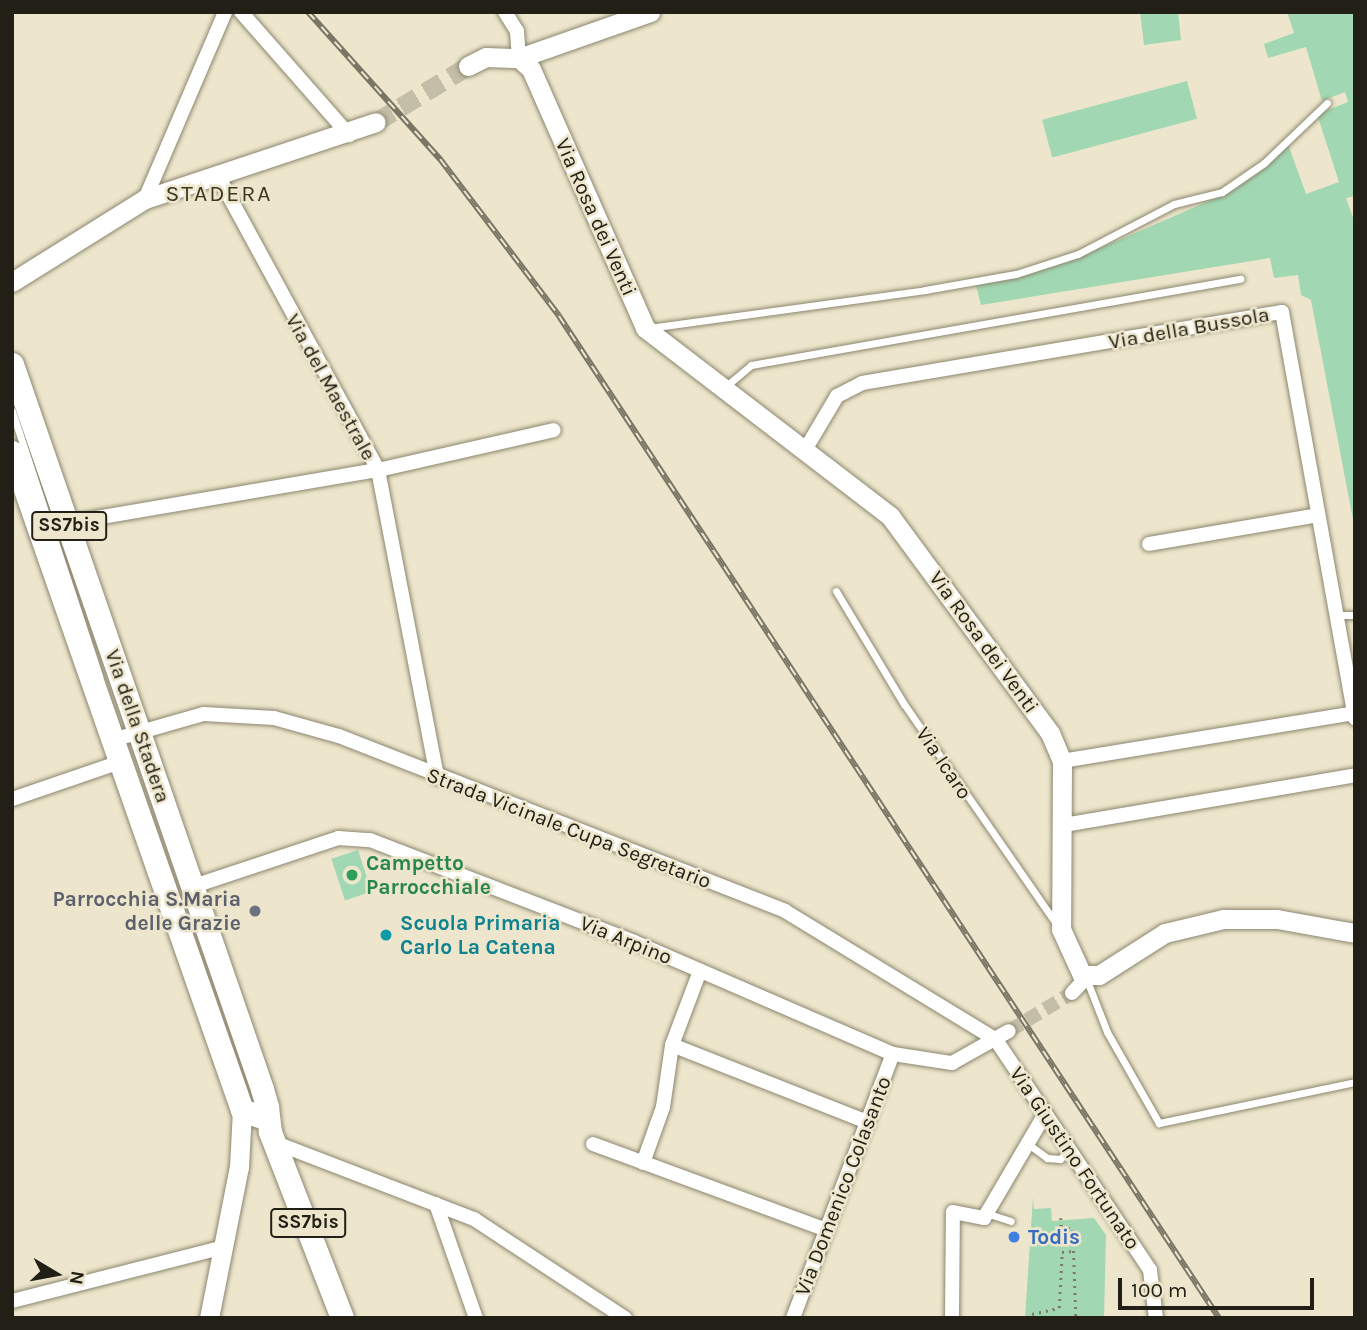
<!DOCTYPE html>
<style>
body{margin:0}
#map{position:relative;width:1367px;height:1330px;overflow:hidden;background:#ede6cc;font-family:Karla,sans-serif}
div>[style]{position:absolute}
.green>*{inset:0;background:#a1d8b3;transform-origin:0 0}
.street-tunnel>*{height:14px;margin-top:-7px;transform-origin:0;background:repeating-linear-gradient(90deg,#c4bea8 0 14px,transparent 0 21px)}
.secondary-tunnel>*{height:19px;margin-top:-9.5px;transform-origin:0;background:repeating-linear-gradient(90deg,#c4bea8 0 19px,transparent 0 29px)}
.path>*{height:2.5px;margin-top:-1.25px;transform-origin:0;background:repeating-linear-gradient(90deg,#7e7a69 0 2px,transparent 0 7px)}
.roads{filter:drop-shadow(0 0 2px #8c866e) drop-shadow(0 0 2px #8c866e)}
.lane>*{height:7px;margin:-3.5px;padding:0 3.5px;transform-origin:3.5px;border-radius:3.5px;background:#fff}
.street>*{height:14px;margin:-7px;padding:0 7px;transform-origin:7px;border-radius:7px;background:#fff}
.secondary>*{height:19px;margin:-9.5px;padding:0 9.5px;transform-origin:9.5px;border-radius:9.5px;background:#fff}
.primary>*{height:23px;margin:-11.5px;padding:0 11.5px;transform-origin:11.5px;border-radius:11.5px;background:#fff}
.rail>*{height:6px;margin-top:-3px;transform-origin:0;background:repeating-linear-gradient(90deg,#ede6cc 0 10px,#7a7665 0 20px);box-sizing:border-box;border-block:2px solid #7a7665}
.dots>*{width:19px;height:19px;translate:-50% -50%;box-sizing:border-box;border:4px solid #ede6cc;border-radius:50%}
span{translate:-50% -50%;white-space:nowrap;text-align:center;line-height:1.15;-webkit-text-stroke:5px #ede6cc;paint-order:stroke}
.shield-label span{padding:2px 5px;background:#ede6cc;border:2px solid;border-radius:5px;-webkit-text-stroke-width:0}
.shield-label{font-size:19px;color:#222016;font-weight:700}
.street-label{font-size:21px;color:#222016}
.leisure-label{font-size:21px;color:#27864d;font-weight:700}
.left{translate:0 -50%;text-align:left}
.worship-label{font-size:21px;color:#5b616d;font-weight:700}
.right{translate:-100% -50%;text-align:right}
.culture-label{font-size:21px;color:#0d838f;font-weight:700}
.shop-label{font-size:21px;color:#366cbe;font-weight:700}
.neighbourhood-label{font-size:23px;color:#3c3621;letter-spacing:2px}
.frame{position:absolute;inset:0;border:14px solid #222016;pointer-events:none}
.north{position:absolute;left:21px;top:1239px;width:70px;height:70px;-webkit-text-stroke:5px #ede6cc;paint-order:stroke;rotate:100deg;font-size:19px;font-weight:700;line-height:28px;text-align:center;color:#222016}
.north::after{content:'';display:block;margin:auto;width:24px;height:32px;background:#222016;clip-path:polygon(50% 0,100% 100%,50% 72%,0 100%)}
.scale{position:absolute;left:1118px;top:1278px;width:196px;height:32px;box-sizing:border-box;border:4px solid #222016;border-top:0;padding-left:9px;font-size:21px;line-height:24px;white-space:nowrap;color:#222016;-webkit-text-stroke:5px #ede6cc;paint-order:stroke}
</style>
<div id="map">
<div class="green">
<i style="clip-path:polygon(1140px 12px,1178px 12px,1181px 40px,1144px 45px)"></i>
<i style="clip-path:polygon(1287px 12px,1355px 12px,1355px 196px,1346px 198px,1355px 223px,1355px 530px,1311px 300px,1301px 295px,1298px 275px,1274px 278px,1270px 258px,981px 305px,976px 286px,1087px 254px,1218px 197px,1288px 144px,1306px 194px,1339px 182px,1317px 114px,1348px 102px,1345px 92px,1322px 101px,1306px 47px,1268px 58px,1264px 44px,1294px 33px)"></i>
<i style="left:1187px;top:81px;width:39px;height:150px;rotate:75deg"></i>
<i style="left:358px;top:850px;width:44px;height:28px;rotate:72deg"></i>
<i style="clip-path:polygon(1033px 1197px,1034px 1209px,1051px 1208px,1052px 1221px,1094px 1218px,1106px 1235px,1104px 1318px,1025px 1318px)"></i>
</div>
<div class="street-tunnel">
<i style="left:1009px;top:1031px;width:74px;rotate:-31.1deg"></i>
</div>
<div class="secondary-tunnel">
<i style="left:376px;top:122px;width:108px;rotate:-31.3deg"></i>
</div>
<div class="path">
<i style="left:1061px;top:1218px;width:8px;rotate:90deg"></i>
<i style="left:1061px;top:1226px;width:13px;rotate:18deg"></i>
<i style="left:1073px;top:1230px;width:88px;rotate:88deg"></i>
<i style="left:1032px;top:1314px;width:28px;rotate:-13deg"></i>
<i style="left:1059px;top:1308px;width:56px;rotate:-86.9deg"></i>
<i style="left:1062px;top:1252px;width:12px;rotate:-5deg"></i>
</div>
<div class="roads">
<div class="lane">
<i style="left:649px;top:328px;width:279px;rotate:-7.8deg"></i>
<i style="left:925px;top:290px;width:92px;rotate:-10deg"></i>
<i style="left:1016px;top:274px;width:65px;rotate:-17.9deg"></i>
<i style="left:1078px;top:254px;width:108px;rotate:-27.5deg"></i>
<i style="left:1174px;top:204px;width:49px;rotate:-14deg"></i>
<i style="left:1222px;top:192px;width:51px;rotate:-34.6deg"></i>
<i style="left:1264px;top:163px;width:87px;rotate:-43.6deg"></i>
<i style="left:725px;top:387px;width:34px;rotate:-40deg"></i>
<i style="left:751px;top:365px;width:497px;rotate:-10deg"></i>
<i style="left:12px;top:411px;width:279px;rotate:71.8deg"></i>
<i style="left:836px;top:591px;width:132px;rotate:59deg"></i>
<i style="left:904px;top:704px;width:270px;rotate:55.3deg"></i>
<i style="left:1336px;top:615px;width:19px"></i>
<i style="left:1086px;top:978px;width:58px;rotate:68.7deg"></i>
<i style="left:1107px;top:1032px;width:105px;rotate:60.3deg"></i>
<i style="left:1159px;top:1123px;width:200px;rotate:-11.8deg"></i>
<i style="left:1028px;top:1144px;width:24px;rotate:36deg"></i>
<i style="left:1047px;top:1158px;width:13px;rotate:4deg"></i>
<i style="left:1060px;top:1159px;width:13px;rotate:-45deg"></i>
<i style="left:986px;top:1213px;width:26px;rotate:18deg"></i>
</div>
<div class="street">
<i style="left:241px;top:12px;width:164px;rotate:48.7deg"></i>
<i style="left:505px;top:12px;width:22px;rotate:58deg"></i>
<i style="left:517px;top:31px;width:27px;rotate:86deg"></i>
<i style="left:218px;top:176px;width:335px;rotate:61.4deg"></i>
<i style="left:378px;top:470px;width:313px;rotate:79.1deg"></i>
<i style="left:145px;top:199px;width:203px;rotate:-66.8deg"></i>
<i style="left:805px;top:450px;width:63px;rotate:-59.3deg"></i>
<i style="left:837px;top:396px;width:28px;rotate:-27deg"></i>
<i style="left:862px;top:383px;width:426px;rotate:-9.6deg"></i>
<i style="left:1282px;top:312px;width:413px;rotate:79.8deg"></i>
<i style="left:67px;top:523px;width:315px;rotate:-9.7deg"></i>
<i style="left:378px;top:470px;width:180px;rotate:-12.8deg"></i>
<i style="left:1149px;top:544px;width:171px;rotate:-9.7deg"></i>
<i style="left:116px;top:739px;width:91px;rotate:-15.9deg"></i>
<i style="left:204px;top:714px;width:70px;rotate:3.3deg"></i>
<i style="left:274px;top:718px;width:67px;rotate:15.5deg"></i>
<i style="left:339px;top:736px;width:479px;rotate:21.4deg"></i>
<i style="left:785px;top:911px;width:247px;rotate:31.4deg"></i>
<i style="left:996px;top:1040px;width:277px;rotate:56.2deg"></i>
<i style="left:1150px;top:1270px;width:48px;rotate:82.9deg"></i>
<i style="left:1062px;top:761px;width:296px;rotate:-9.3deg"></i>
<i style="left:12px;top:799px;width:117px;rotate:-18.9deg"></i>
<i style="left:1064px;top:825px;width:295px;rotate:-9.7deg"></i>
<i style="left:194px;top:886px;width:152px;rotate:-18.4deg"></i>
<i style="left:338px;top:838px;width:32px;rotate:4deg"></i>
<i style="left:370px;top:840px;width:283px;rotate:21.1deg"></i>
<i style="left:634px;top:942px;width:282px;rotate:23.4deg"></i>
<i style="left:893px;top:1054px;width:60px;rotate:8.7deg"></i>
<i style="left:952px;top:1063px;width:65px;rotate:-29.3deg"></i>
<i style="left:1072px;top:993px;width:21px;rotate:-47deg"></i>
<i style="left:672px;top:1045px;width:210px;rotate:21.5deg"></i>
<i style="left:276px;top:1143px;width:212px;rotate:21deg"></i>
<i style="left:474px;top:1219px;width:181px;rotate:33.3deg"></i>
<i style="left:593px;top:1144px;width:249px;rotate:20.2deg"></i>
<i style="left:643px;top:1163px;width:59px;rotate:-70.3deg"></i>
<i style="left:663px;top:1107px;width:63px;rotate:-81.7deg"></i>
<i style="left:672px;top:1045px;width:79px;rotate:-69.3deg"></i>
<i style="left:436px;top:1204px;width:121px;rotate:70.7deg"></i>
<i style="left:12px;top:1301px;width:219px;rotate:-14.3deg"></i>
<i style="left:793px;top:1318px;width:282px;rotate:-69.3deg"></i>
<i style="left:952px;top:1318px;width:106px;rotate:-89.5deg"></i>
<i style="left:953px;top:1212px;width:32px;rotate:11deg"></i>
<i style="left:984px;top:1218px;width:121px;rotate:-59.6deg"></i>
</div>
<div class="secondary">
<i style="left:519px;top:58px;width:16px;rotate:43deg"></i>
<i style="left:531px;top:69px;width:283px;rotate:66.2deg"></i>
<i style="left:645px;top:328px;width:309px;rotate:37.5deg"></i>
<i style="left:890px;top:516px;width:270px;rotate:53.6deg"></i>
<i style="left:1050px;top:733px;width:30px;rotate:67deg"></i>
<i style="left:1062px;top:761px;width:168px;rotate:90.3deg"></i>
<i style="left:1061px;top:929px;width:51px;rotate:65.5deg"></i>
<i style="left:1082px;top:975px;width:17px"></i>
<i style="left:1099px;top:975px;width:78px;rotate:-32.5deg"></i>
<i style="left:1165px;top:933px;width:60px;rotate:-13.6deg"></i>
<i style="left:1223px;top:919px;width:54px"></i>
<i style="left:1277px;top:919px;width:79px;rotate:10.2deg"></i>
<i style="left:468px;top:66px;width:20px;rotate:-27deg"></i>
<i style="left:486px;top:57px;width:33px;rotate:2deg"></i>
<i style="left:519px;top:58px;width:139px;rotate:-19.3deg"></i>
<i style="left:12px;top:282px;width:157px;rotate:-32deg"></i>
<i style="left:145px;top:199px;width:243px;rotate:-18.4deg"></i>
<i style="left:209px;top:1318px;width:154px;rotate:-78.8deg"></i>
<i style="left:239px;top:1167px;width:57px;rotate:-87deg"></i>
</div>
<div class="primary">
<i style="left:12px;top:364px;width:767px;rotate:70.97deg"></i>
<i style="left:262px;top:1089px;width:19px;rotate:74deg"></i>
<i style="left:267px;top:1107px;width:12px;rotate:132deg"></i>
<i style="left:259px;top:1116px;width:18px;rotate:-161deg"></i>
<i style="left:242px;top:1110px;width:697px;rotate:-109.27deg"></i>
<i style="left:267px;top:1107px;width:25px;rotate:83deg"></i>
<i style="left:270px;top:1132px;width:199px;rotate:68.8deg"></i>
</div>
</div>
<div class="rail">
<i style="left:308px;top:12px;width:198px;rotate:48.1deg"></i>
<i style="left:440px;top:159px;width:197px;rotate:52.8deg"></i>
<i style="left:559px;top:316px;width:1200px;rotate:56.63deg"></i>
</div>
<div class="dots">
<i style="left:352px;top:875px;background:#2e9e5b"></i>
<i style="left:255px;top:911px;background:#6b7280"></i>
<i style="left:386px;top:935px;background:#0f9aa8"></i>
<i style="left:1014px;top:1237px;background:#3f7fe0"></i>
</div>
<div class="shield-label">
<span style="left:69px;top:526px">SS7bis</span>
<span style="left:308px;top:1223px">SS7bis</span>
</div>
<div class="street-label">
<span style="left:596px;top:217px;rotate:66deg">Via Rosa dei Venti</span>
<span style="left:1189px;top:328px;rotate:-10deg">Via della Bussola</span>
<span style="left:331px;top:387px;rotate:61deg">Via del Maestrale</span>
<span style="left:984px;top:642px;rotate:54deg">Via Rosa dei Venti</span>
<span style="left:138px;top:726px;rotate:71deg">Via della Stadera</span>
<span style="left:944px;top:763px;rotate:56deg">Via Icaro</span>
<span style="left:569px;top:828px;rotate:21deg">Strada Vicinale Cupa Segretario</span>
<span style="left:626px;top:940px;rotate:22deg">Via Arpino</span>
<span style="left:1075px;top:1158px;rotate:56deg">Via Giustino Fortunato</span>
<span style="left:843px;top:1186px;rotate:-69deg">Via Domenico Colasanto</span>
</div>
<div class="leisure-label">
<span class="left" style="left:366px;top:875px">Campetto<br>Parrocchiale</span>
</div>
<div class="worship-label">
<span class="right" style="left:241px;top:911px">Parrocchia S.Maria<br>delle Grazie</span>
</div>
<div class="culture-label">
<span class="left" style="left:400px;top:935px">Scuola Primaria<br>Carlo La Catena</span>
</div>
<div class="shop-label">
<span class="left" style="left:1028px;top:1237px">Todis</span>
</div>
<div class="neighbourhood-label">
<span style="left:219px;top:194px">STADERA</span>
</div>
<div class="frame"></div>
<div class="north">N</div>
<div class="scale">100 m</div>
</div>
